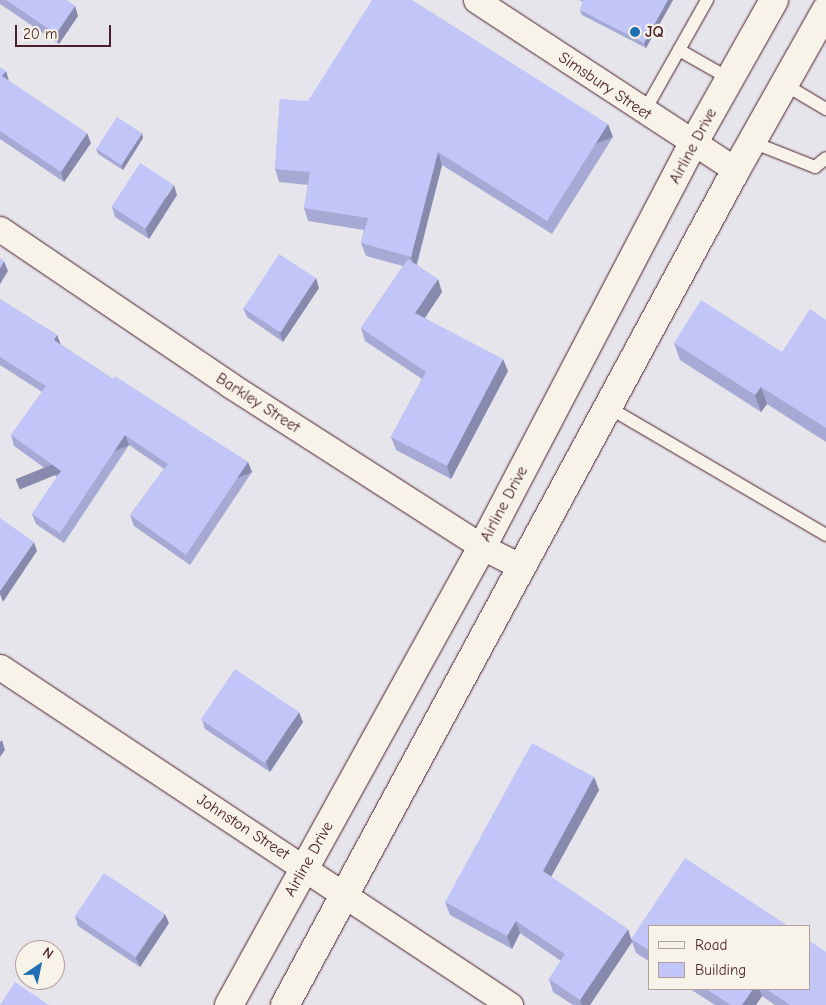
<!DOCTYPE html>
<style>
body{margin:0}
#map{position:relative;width:826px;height:1005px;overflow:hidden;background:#e7e5ec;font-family:"Comic Neue",sans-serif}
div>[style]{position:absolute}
.roads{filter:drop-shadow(0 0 1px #4a1f2b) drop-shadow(0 0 1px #4a1f2b)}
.service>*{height:12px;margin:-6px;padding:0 6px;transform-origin:6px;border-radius:6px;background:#f7f3e8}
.minor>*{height:25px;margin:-12.5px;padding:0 12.5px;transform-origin:12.5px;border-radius:12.5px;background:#f7f3e8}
.secondary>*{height:28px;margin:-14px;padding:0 14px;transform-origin:14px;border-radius:14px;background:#f7f3e8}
.wall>*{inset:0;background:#a6a9d4}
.shaded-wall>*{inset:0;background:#878aad;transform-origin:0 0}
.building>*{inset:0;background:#c1c5f7;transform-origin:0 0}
.dots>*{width:14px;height:14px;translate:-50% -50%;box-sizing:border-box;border:2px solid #f7f3e8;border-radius:50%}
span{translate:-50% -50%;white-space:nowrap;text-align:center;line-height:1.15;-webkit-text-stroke:4.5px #f7f3e8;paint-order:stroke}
.poi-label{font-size:16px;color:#4a1f2b;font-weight:700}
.left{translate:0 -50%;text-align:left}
.street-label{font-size:16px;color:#4a1f2b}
.legend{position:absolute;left:648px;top:925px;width:162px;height:65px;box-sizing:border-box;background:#f7f3e8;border:1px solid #b29e9c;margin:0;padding:6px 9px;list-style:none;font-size:15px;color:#4a1f2b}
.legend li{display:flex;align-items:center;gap:10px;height:25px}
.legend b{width:25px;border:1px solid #b29e9c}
.north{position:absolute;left:15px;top:940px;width:50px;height:50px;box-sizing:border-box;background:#f7f3e8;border:1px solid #b29e9c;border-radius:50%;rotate:34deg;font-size:14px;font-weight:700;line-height:20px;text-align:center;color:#4a1f2b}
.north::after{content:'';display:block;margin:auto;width:18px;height:22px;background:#1f6fb2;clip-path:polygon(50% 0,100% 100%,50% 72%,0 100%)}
.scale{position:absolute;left:15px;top:25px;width:96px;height:22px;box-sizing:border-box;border:2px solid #4a1f2b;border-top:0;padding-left:6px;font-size:15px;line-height:18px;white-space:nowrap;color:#4a1f2b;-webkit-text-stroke:4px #f7f3e8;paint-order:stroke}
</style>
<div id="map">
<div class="roads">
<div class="service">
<i style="left:679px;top:50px;width:59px;rotate:29.6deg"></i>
<i style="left:784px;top:84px;width:49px;rotate:30.8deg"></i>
<i style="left:644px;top:112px;width:129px;rotate:-60.6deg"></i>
<i style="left:752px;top:142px;width:68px;rotate:21.6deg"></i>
<i style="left:815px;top:167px;width:14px;rotate:-39deg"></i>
<i style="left:608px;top:407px;width:253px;rotate:30.4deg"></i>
</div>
<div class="minor">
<i style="left:476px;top:0;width:311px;rotate:33.2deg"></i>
<i style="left:0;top:229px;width:278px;rotate:34.1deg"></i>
<i style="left:230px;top:385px;width:300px;rotate:32.7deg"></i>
<i style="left:482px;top:547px;width:45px;rotate:26.6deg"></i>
<i style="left:0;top:667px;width:612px;rotate:33.53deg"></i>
</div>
<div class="secondary">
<i style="left:229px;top:1005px;width:523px;rotate:-61.08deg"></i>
<i style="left:482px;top:547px;width:455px;rotate:-62.4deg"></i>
<i style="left:693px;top:144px;width:165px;rotate:-60.6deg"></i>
<i style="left:285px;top:1005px;width:949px;rotate:-61.63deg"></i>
<i style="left:736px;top:170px;width:184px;rotate:-60.6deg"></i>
</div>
</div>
<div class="wall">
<i style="clip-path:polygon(0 0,66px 0,75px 6px,78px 16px,59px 44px,0 4px)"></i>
<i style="clip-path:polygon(579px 0,673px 0,646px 48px,582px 15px,580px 10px,583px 2px)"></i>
<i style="clip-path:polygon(0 67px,9px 81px,91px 143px,64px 182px,0 139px)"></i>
<i style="clip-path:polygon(280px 99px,613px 137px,552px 234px,442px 165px,417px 265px,442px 292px,425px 318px,508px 371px,451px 479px,396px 450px,391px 437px,422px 379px,365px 341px,361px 328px,403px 266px,366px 256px,361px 243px,364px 230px,308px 221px,304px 208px,308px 185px,279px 182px,275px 169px)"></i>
<i style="clip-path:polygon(143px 138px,123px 170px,98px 154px,96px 149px)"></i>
<i style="clip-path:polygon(177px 195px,149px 239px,115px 217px,112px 207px)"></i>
<i style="clip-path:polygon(319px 288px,283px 342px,247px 317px,243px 308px)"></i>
<i style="clip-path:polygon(0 299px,57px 335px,60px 344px,113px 379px,248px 462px,252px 472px,190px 565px,134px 526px,130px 515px,164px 469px,129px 445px,64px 543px,36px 524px,32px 514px,57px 477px,14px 446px,11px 435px,42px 392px,0 365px)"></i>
<i style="clip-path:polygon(826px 320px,826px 442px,767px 404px,761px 412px,680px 360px,674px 343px,782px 352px)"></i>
<i style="clip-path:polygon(202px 720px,303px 722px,270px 772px,205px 729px)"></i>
<i style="clip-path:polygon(594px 777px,599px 790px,551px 877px,632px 939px,650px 926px,650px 962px,636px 953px,632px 942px,590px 1005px,573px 1005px,553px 992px,549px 979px,561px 961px,520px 933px,512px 949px,450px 915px,445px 902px)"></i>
<i style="clip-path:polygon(75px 916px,169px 923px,140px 967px,78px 926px)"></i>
<i style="clip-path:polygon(690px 989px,810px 989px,826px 1005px,775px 1005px,762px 996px,756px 1005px,715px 1005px)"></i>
</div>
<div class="shaded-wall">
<i style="clip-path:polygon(668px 0,673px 0,646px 48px,644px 43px)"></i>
<i style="clip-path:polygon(75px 6px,78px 16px,59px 44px,56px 34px)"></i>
<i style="clip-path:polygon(6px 71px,9px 81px,2px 76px)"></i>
<i style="left:608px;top:124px;width:14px;height:115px;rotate:69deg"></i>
<i style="clip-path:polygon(87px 133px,91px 143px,64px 182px,61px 172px)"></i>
<i style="clip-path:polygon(142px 133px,143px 138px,123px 170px,121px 165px)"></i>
<i style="clip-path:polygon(438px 152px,442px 165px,415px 270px,411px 257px)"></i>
<i style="clip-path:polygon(174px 185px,177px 195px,149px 239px,146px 229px)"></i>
<i style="clip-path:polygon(4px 261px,8px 271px,0 284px,0 268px)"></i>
<i style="clip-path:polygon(316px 278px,319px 288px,283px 342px,279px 332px)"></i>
<i style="clip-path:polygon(438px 279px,442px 292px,420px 325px,415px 313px)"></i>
<i style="clip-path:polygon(57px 335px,61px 345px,54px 340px)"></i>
<i style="clip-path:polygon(503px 359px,508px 371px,451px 479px,447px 466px)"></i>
<i style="clip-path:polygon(761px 387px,767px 404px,761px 412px,755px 395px)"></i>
<i style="left:125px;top:435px;width:11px;height:118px;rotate:68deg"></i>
<i style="left:248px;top:462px;width:11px;height:112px;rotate:68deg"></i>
<i style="clip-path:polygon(34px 542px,37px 551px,3px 602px,0 594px,0 591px)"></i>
<i style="clip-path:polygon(299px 712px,303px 722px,270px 772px,266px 762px)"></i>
<i style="clip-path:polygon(2px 740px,5px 750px,0 757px,0 742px)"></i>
<i style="clip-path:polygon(594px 777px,599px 790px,547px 884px,543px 871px)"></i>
<i style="clip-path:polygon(165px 914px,169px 923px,140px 967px,136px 958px)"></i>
<i style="clip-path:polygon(516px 921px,520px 933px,512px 949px,507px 936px)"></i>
<i style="clip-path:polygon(628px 929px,632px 942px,590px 1005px,582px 1005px,580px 1000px)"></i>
<i style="clip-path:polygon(753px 989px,759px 989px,762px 996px,756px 1005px,742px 1005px)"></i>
</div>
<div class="building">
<i style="clip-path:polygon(6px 0,66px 0,75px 6px,56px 34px)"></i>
<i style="clip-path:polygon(372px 0,412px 0,608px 124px,547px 221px,438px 152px,411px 257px,361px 243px,368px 218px,304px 208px,310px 172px,275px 169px,280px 99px,308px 101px)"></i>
<i style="clip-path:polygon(583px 0,668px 0,644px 43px,580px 10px)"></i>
<i style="clip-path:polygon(0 67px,6px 71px,2px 76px,87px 133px,61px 172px,0 131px)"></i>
<i style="left:117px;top:117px;width:30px;height:38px;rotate:33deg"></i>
<i style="left:140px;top:163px;width:40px;height:52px;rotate:33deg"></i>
<i style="left:279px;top:254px;width:44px;height:65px;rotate:33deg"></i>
<i style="clip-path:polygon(0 258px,4px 261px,0 268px)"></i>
<i style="clip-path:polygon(408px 259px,438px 279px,415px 313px,503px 359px,447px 466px,391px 437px,426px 372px,361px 328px)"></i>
<i style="clip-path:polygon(0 299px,57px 335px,54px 340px,113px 379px,115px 376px,248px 462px,186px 555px,130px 515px,168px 464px,125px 435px,60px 533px,32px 514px,61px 471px,11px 435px,46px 386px,0 357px)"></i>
<i style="clip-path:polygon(701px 300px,782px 352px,810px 309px,826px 320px,826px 428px,761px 387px,755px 395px,674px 343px)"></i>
<i style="clip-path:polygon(0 518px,34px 542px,0 591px)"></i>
<i style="left:235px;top:669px;width:77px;height:61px;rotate:34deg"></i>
<i style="clip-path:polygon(532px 743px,594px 777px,543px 871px,628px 929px,580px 1000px,549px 979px,565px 954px,516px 921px,507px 936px,445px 902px)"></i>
<i style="clip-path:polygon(685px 858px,788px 926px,650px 926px,650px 951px,631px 939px)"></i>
<i style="left:104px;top:873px;width:73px;height:52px;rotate:34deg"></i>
<i style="clip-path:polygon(810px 941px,826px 952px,826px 1005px,790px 1005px,766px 989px,810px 989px)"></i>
<i style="clip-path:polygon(15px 982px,49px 1005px,0 1005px)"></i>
<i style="clip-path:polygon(706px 989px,753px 989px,742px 1005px,731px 1005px)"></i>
</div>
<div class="dots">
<i style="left:635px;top:32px;background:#1f6fb2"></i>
</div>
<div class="poi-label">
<span class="left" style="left:645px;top:32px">JQ</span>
</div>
<div class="street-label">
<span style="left:605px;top:86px;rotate:34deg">Simsbury Street</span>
<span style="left:693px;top:146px;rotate:-62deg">Airline Drive</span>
<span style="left:258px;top:403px;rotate:33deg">Barkley Street</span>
<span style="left:504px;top:504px;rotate:-62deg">Airline Drive</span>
<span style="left:243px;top:827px;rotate:33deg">Johnston Street</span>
<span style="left:309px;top:859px;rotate:-61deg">Airline Drive</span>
</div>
<ul class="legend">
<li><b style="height:6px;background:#f7f3e8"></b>Road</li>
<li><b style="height:14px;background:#c1c5f7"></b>Building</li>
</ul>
<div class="north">N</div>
<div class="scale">20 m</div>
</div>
